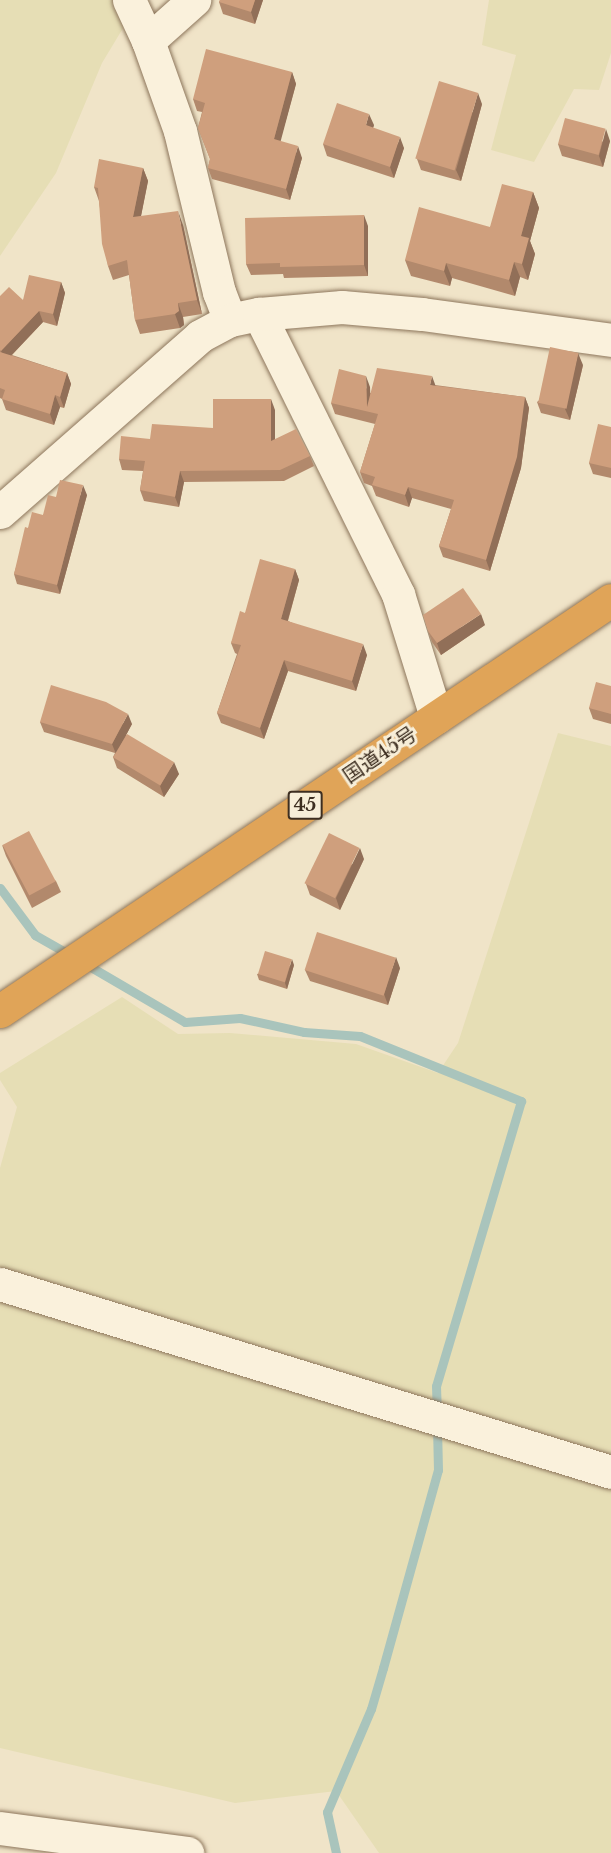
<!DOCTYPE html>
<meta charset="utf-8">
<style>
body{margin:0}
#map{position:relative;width:611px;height:1853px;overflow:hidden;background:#f0e4c8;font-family:"Libre Baskerville","Noto Sans JP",serif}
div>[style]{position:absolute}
.farmland>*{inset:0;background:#e6deb5}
.stream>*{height:9px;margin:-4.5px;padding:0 4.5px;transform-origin:4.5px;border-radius:4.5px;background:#a9c4bc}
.roads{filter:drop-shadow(0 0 2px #8d765c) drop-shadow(0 0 2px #8d765c)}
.minor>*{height:33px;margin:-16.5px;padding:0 16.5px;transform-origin:16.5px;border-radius:16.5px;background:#faf1dc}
.highway>*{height:33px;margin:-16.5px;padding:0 16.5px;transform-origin:16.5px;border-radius:16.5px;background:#e0a458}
.wall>*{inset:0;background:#b2896c}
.shaded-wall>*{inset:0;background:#916f58}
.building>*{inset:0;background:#cf9f7d;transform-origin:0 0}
span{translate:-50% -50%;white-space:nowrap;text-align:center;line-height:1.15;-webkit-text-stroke:6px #f7eed8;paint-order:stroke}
.shield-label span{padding:2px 4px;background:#f7eed8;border:2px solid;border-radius:4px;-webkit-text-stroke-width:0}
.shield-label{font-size:18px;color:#3d2e20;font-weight:700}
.street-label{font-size:20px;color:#3d2e20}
</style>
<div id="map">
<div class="farmland">
<i style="clip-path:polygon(0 0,140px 0,102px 63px,56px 173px,0 256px)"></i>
<i style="clip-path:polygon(489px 0,611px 0,611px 53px,599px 90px,574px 89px,534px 162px,491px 150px,516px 55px,482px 45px)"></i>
<i style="clip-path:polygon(558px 733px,611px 746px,611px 1853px,379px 1853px,336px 1791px,235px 1803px,0 1748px,0 1168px,17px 1107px,0 1080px,0 1073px,122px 997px,178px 1034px,230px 1033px,356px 1044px,438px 1073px,458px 1043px)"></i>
</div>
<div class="stream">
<i style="left:0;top:888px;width:59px;rotate:53.3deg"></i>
<i style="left:35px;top:935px;width:43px;rotate:29.6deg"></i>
<i style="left:84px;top:963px;width:117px;rotate:30.3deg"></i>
<i style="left:185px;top:1022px;width:55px;rotate:-4.2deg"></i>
<i style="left:240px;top:1018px;width:66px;rotate:12.3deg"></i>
<i style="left:304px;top:1032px;width:56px;rotate:4.1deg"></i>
<i style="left:360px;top:1036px;width:174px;rotate:22deg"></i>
<i style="left:521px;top:1101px;width:297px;rotate:106.6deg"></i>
<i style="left:436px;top:1386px;width:25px;rotate:88deg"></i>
<i style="left:336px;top:1853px;width:42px;rotate:-102.4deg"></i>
<i style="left:327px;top:1812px;width:112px;rotate:-66.9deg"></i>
<i style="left:371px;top:1709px;width:43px;rotate:-73.7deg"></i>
<i style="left:383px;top:1668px;width:205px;rotate:-74.5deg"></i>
<i style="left:438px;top:1470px;width:45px;rotate:-91.3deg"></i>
</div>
<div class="roads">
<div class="minor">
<i style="left:129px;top:0;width:45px;rotate:65.1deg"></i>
<i style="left:148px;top:41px;width:96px;rotate:70.4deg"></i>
<i style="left:180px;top:131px;width:166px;rotate:76.4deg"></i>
<i style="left:219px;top:292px;width:30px;rotate:69deg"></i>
<i style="left:148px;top:41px;width:62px;rotate:-41.7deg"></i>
<i style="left:259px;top:314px;width:313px;rotate:63.6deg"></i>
<i style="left:398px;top:594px;width:129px;rotate:72.8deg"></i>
<i style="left:0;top:512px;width:266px;rotate:-41.3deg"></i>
<i style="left:200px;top:336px;width:34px;rotate:-28deg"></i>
<i style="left:230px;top:320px;width:30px;rotate:-12deg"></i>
<i style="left:259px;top:314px;width:83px;rotate:-4.8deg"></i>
<i style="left:342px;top:307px;width:80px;rotate:5deg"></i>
<i style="left:422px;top:314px;width:191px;rotate:7.8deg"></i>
<i style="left:0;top:1284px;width:639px;rotate:17.1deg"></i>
<i style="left:0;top:1828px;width:189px;rotate:7.6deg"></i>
</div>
<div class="highway">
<i style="left:0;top:1011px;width:736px;rotate:-33.93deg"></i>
</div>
</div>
<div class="wall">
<i style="clip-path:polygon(220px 0,263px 0,255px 24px,223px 14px,219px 2px)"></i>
<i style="clip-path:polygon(292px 72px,296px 84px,280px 141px,302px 158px,290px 200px,212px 179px,208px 168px,210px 159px,198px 128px,202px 112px,197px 111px,193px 99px)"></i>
<i style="clip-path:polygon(482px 104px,461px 181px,421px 170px,417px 159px)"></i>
<i style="clip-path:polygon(374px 125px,373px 128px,404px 148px,394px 178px,327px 156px,323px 144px)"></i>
<i style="clip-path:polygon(610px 141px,603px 167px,562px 156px,558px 144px)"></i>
<i style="clip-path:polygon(143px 168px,148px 181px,141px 216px,183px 225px,202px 314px,183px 317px,184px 325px,180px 328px,140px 334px,135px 320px,129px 275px,113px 280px,108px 266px,99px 201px,94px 187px)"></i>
<i style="clip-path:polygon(533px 192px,539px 208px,530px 241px,535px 254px,528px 280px,520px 277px,515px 296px,452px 278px,450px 286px,411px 276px,405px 260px,490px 227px)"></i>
<i style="clip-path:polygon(368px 226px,368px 276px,284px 278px,283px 274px,251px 275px,246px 264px)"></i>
<i style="clip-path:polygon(61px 282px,65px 293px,57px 326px,43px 322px,12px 355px,67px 373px,71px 384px,64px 408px,60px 407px,54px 425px,6px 410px,2px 399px,0 398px,0 296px,23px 300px)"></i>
<i style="clip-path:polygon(583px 365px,570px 420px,541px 413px,537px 402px)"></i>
<i style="clip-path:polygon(435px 385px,525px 397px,529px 408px,521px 468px,490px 571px,443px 557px,439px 546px,451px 509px,412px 498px,409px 507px,376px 496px,372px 486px,364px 483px,360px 472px,375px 424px,335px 414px,331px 403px,370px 387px,370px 393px)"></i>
<i style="clip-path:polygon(275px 410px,275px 439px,310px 456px,314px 466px,284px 481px,184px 482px,179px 507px,144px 501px,140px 490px,143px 471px,122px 470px,119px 459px,150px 439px,213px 428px)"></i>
<i style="clip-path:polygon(611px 427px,611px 478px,593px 474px,589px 463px)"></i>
<i style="clip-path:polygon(87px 495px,60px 594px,17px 584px,14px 574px,28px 528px,43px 515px,56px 497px)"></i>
<i style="clip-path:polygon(295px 569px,299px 580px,288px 621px,367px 655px,356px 691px,288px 671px,264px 739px,221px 723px,217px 713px,237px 654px,235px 653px,231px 643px,245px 613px)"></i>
<i style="clip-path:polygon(485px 625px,441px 655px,432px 642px,428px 631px)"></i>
<i style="clip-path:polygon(611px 686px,611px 724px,593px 719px,589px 708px)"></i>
<i style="clip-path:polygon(40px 722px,132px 724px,126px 735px,179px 774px,164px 797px,117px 768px,113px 757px,115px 753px,44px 732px)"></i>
<i style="clip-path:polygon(2px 845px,56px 881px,61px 892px,32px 908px,6px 856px)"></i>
<i style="clip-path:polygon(364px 859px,340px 910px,310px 895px,306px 884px)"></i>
<i style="clip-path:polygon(294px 965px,287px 989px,259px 980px,257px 974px)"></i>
<i style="clip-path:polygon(400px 968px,388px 1005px,310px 981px,305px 970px)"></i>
</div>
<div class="shaded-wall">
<i style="clip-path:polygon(255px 0,263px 0,255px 24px,251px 12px)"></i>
<i style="clip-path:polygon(292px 72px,296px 84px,278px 151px,274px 139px)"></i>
<i style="clip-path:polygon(478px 93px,482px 104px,461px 181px,456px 170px)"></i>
<i style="clip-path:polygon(369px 114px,374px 125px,370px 137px,366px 125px)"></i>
<i style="clip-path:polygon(606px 129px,610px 141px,603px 167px,599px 156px)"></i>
<i style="clip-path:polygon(400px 137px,404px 148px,394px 178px,390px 167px)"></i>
<i style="clip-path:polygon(298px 146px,302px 158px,290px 200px,286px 189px)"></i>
<i style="clip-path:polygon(143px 168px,148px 181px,138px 231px,133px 217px)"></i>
<i style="clip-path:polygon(533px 192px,539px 208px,530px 241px,535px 254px,528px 280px,522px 264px,521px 236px)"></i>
<i style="clip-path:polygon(178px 211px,183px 225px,202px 314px,197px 300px)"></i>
<i style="clip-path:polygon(364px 215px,368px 226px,368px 276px,364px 265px)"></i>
<i style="clip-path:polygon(514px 262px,520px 277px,515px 296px,509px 280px)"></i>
<i style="clip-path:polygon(446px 263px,452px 278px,450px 286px,444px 271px)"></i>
<i style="clip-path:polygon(61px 282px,65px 293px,57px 326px,53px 314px)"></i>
<i style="clip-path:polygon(178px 303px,183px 317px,184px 325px,180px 328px,175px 314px)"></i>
<i style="clip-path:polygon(39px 311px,43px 322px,5px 362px,1px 351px)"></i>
<i style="clip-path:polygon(578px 353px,583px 365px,570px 420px,565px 409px)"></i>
<i style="clip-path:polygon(67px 373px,71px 384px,64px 408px,60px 397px)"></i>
<i style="clip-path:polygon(366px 376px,370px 387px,371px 412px,367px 407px)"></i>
<i style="clip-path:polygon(432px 376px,436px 387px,430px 385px)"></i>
<i style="clip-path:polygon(55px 395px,60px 407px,54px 425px,50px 414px)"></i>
<i style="clip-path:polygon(525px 397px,529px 408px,521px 468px,490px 571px,486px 560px)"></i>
<i style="clip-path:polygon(271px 399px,275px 410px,275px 451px,271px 441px)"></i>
<i style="clip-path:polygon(180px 471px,184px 482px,179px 507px,175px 497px)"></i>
<i style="clip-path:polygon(83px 485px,87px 495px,60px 594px,57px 585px)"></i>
<i style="clip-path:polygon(408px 487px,412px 498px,409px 507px,405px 495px)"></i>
<i style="clip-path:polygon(295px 569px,299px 580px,285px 630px,281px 619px)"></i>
<i style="clip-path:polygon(481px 614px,485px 625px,441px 655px,437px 643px)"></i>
<i style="clip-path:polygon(363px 644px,367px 655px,356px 691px,352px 681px)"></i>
<i style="clip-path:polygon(284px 660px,288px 671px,264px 739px,260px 728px)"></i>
<i style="clip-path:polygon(128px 714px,132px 724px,116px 754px,112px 744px)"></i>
<i style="clip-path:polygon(174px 762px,179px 774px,164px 797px,160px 786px)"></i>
<i style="clip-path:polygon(360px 848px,364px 859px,340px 910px,336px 898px)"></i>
<i style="clip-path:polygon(396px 957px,400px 968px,388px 1005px,384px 994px)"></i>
<i style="clip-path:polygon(292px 959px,294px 965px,287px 989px,285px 983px)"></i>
</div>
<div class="building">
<i style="clip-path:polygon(220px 0,255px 0,251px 12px,219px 2px)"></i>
<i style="clip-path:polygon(206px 49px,292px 72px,274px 139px,298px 146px,286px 189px,208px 168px,210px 159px,198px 128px,205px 103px,193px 99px)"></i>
<i style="left:439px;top:81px;width:41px;height:81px;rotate:17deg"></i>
<i style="clip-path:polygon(337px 103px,369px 114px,366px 125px,400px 137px,390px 167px,323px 144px)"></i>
<i style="left:565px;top:118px;width:42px;height:27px;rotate:15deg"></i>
<i style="clip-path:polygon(99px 159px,143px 168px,133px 217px,178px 211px,197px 300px,178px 303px,179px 311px,175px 314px,135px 320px,127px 260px,108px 266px,102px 244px,98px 188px,94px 187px)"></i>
<i style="clip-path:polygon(502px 184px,533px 192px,521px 236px,529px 238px,522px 264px,514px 262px,509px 280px,446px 263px,444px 271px,405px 260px,419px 207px,490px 227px)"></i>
<i style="clip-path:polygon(364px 215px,364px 265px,280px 267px,280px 263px,246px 264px,245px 218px)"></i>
<i style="clip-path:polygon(29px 275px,61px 282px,53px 314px,39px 311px,1px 351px,0 350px,0 296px,9px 287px,23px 300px)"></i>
<i style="left:550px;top:347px;width:29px;height:57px;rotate:12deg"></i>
<i style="clip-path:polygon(0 352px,67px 373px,60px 397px,55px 395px,50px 414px,2px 399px,5px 390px,0 388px)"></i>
<i style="clip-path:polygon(377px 368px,432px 376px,430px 385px,525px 397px,517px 457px,486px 560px,439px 546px,454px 500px,408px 487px,405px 495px,372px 485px,375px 477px,360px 472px,378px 414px,331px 403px,339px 369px,366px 376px,367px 407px)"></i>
<i style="clip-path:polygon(213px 399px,271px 399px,271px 441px,296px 429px,310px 456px,280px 470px,180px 471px,175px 497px,140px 490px,145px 461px,119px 459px,121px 436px,150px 439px,152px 424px,213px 428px)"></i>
<i style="clip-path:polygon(598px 424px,611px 427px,611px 468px,589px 463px)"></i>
<i style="clip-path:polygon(60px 480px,83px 485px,57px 585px,14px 574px,25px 527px,28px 528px,32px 512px,43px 515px,48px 495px,56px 497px)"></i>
<i style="clip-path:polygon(260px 559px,295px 569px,281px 619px,363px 644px,352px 681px,284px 660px,260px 728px,217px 713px,241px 645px,231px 643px,240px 611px,245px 613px)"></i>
<i style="clip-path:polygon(463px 588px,481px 614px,437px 643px,428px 631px,423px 615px)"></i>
<i style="clip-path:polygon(596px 682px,611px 686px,611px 714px,589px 708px)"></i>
<i style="clip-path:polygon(51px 685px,106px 702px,128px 714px,112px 744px,40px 722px)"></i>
<i style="left:127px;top:734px;width:55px;height:27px;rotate:31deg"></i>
<i style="left:29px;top:831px;width:57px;height:30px;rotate:62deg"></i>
<i style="left:329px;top:833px;width:34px;height:56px;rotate:26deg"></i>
<i style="left:317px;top:932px;width:83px;height:40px;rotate:18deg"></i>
<i style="left:265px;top:951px;width:28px;height:24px;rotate:17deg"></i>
</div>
<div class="shield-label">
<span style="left:305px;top:805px">45</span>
</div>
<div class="street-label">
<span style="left:380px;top:755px;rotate:-34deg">国道45号</span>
</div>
</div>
